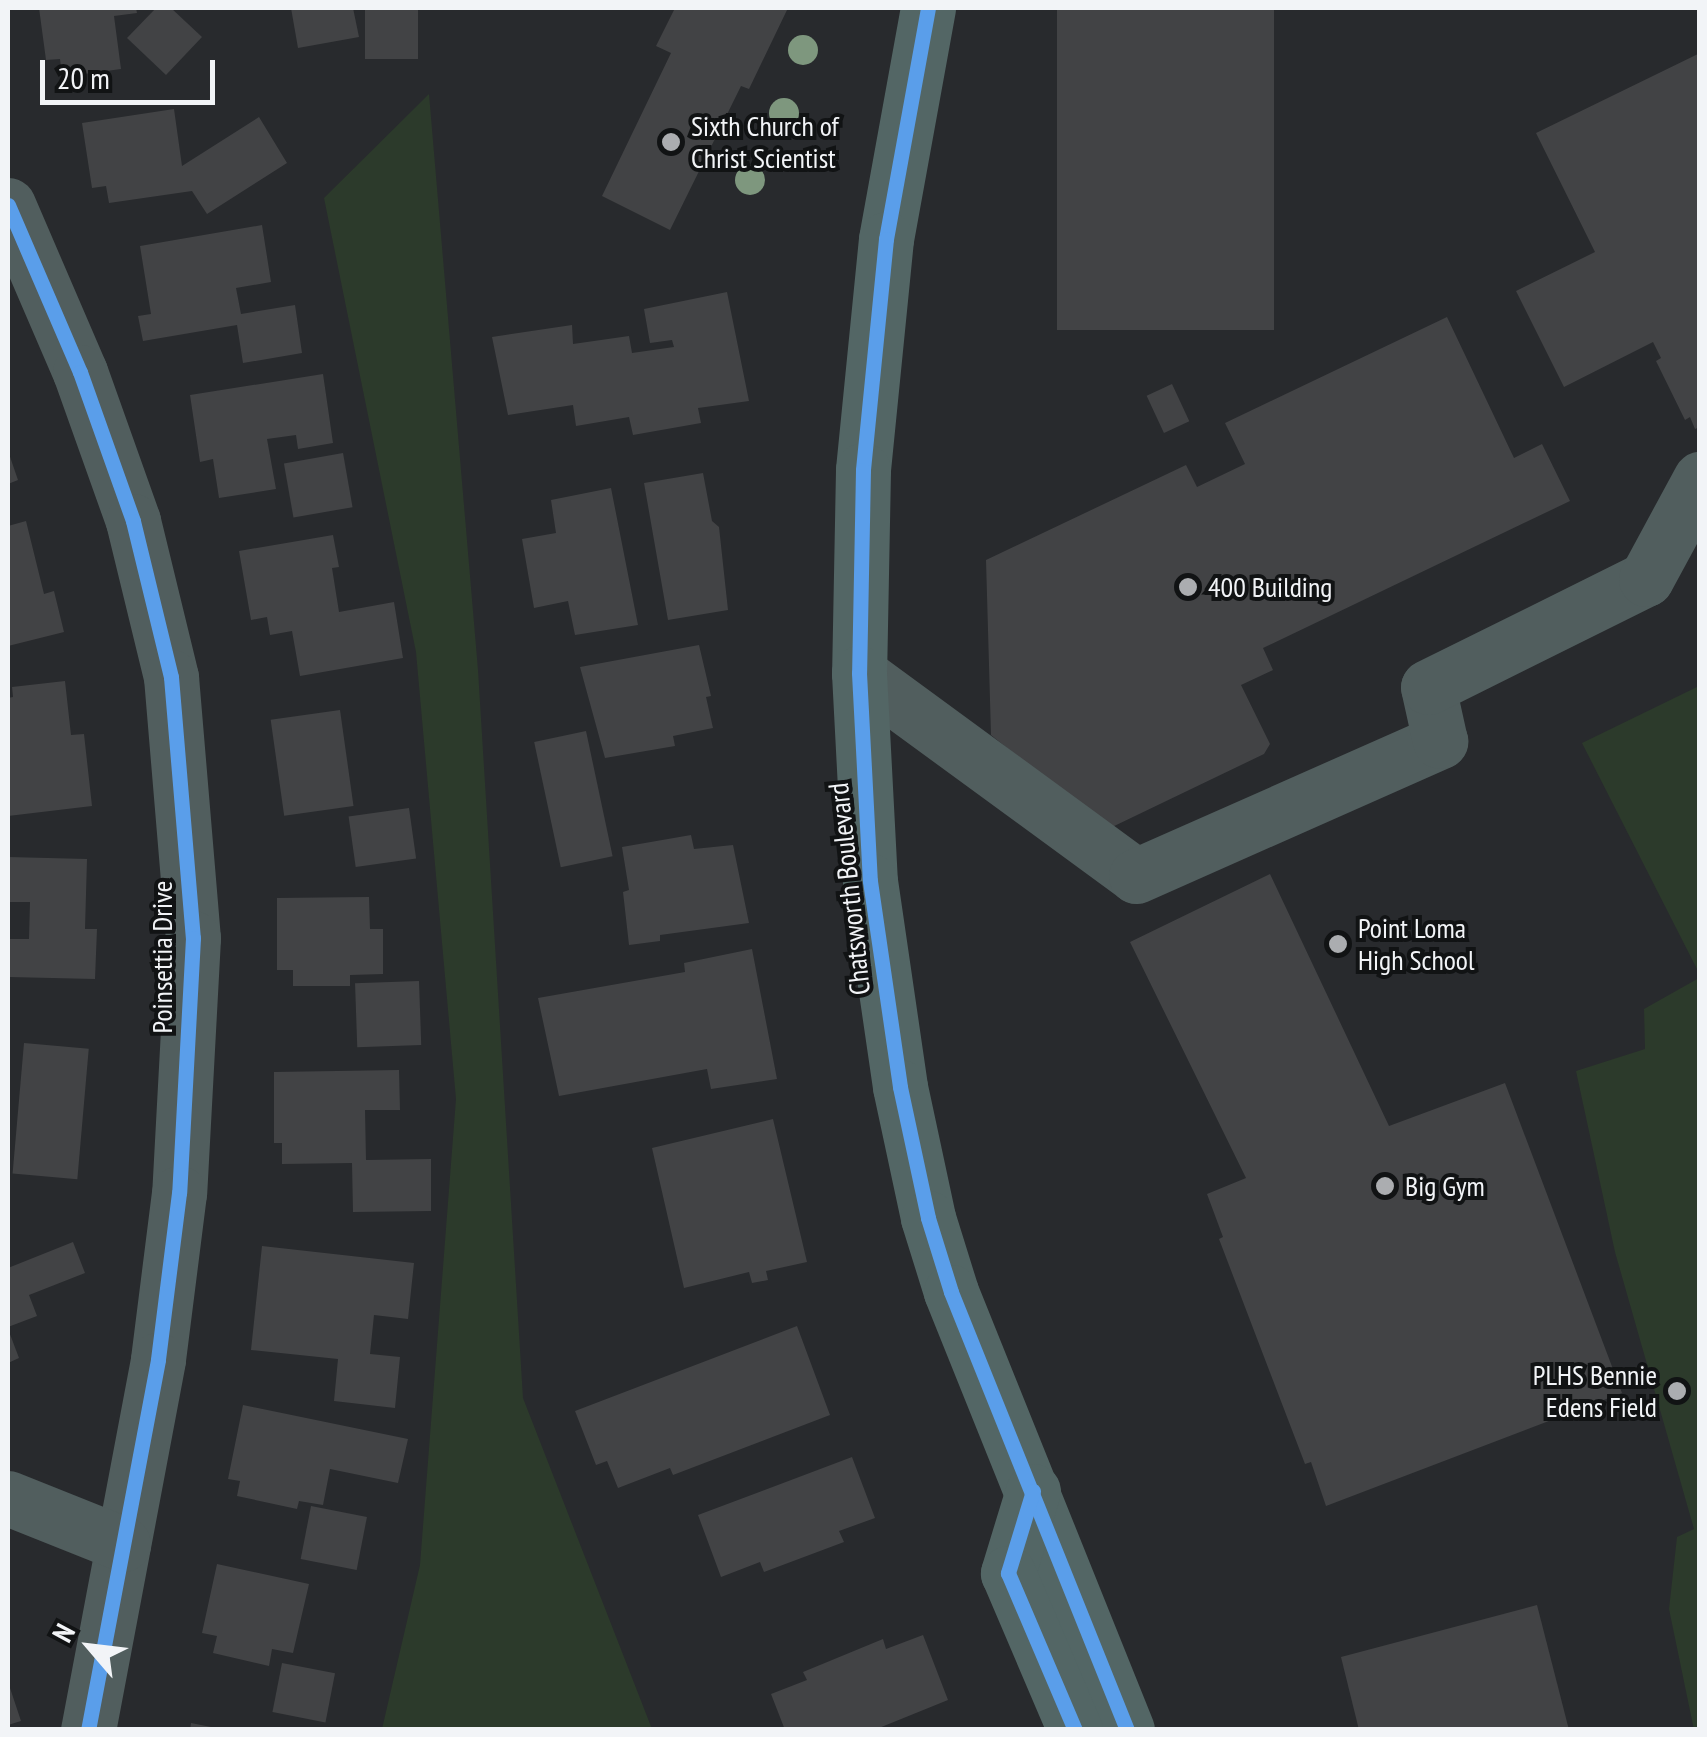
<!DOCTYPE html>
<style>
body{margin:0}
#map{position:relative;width:1707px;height:1737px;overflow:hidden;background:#282a2d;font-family:"PT Sans Narrow",sans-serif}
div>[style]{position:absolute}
.green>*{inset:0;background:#2c3a2b}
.building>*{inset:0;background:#424345;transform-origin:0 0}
.minor>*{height:55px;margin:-27.5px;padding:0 27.5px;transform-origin:27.5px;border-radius:27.5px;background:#515e5e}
.major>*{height:55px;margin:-27.5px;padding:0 27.5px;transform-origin:27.5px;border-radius:27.5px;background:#536665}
.cycleway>*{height:15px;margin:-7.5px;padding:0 7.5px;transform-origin:7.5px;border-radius:7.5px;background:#5a9eea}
.trees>*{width:30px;height:30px;margin:-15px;border-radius:50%;background:#7e977e}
.dots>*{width:28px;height:28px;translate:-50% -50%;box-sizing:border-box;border:5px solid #111314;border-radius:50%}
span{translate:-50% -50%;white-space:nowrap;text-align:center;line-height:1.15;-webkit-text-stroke:8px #111314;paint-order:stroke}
.poi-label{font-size:28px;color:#f2f4f7}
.left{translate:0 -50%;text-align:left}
.right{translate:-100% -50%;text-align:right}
.street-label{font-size:28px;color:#f2f4f7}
.frame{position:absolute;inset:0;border:10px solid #f2f4f7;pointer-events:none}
.north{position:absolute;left:40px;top:1597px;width:100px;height:100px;-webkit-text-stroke:8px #111314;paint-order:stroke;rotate:298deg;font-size:28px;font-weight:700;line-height:40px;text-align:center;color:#f2f4f7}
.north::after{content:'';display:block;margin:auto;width:35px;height:45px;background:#f2f4f7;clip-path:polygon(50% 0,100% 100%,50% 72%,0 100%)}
.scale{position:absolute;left:40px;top:60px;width:175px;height:45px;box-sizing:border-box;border:5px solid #f2f4f7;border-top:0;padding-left:12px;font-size:30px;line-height:35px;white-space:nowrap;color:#f2f4f7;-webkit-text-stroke:8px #111314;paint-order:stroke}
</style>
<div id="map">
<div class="green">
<i style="clip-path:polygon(429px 94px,478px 670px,523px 1398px,652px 1729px,382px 1729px,420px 1565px,456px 1099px,416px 652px,324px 198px)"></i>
<i style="clip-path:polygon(1699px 686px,1699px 973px,1582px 743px)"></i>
<i style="clip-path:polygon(1699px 978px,1700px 1729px,1694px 1730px,1669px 1609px,1677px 1537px,1694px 1529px,1615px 1252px,1576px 1071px,1645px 1049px,1644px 1009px)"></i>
</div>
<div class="building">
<i style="clip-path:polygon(39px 8px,136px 8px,137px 13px,114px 16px,121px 69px,62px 77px,60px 59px,46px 60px)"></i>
<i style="clip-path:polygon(156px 8px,171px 8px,202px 37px,166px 75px,127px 38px)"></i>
<i style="clip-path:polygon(291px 8px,353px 8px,359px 37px,298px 48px)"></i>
<i style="left:365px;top:8px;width:53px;height:51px"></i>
<i style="clip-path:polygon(675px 8px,787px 10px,749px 89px,741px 86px,670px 230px,602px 196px,671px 53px,656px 46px)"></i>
<i style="left:1057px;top:8px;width:217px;height:322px"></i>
<i style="clip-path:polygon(1700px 53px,1700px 427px,1695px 429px,1690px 417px,1685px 420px,1656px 361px,1661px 358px,1653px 342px,1564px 387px,1516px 291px,1595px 252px,1536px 133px)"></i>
<i style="clip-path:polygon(174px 109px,182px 166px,259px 117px,287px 163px,207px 214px,192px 191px,109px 203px,106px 186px,92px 188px,82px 123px)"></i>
<i style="clip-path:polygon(262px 225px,271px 282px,236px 288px,241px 314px,295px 305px,302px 353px,243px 363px,237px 325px,143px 341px,138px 316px,151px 314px,140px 246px)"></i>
<i style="clip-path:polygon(727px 292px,749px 401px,698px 408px,701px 423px,633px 435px,629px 417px,576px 426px,573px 405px,508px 415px,492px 337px,572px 325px,573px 344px,629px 336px,632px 353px,674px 347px,672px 340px,650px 343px,644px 309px)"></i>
<i style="clip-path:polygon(1447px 317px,1514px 458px,1542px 444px,1570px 501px,1263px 648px,1273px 670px,1241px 685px,1270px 744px,1264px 754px,1108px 829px,991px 735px,986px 560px,1186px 465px,1197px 487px,1245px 464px,1225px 423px)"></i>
<i style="clip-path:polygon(323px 374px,333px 443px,298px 449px,296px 435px,267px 439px,276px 489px,219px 498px,213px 459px,200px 462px,190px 395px)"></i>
<i style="left:1172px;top:384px;width:41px;height:28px;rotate:65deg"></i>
<i style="clip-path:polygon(8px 451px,18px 480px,8px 484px)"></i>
<i style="left:343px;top:453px;width:55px;height:60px;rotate:80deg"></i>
<i style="clip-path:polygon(703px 473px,712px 521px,719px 527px,728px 610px,668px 620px,644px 483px)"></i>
<i style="clip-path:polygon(611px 488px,638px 625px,575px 635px,568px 601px,534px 608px,522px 539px,556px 533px,551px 500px)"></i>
<i style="clip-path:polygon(26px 521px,44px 594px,54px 591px,64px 632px,8px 646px,8px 526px)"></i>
<i style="clip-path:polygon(333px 535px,339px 567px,332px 568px,339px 612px,394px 602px,403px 658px,300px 676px,292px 631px,270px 635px,267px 617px,251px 620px,239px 551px)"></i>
<i style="clip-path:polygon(699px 645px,711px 696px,706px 697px,713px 728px,673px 736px,675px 746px,605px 758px,580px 667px)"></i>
<i style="clip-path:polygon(65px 681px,71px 735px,84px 734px,92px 806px,8px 816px,8px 698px,13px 697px,12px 687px)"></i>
<i style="left:340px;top:710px;width:97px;height:70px;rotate:82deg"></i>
<i style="left:586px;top:731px;width:128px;height:53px;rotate:78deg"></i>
<i style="left:409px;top:808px;width:51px;height:61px;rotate:82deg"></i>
<i style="clip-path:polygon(691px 835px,694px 849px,733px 845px,749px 923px,660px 935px,660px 941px,629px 945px,623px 892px,629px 890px,622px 847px)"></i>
<i style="clip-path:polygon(8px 857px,87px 859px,85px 929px,97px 929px,95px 979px,9px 977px,10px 939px,29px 939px,30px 902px,8px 902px)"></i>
<i style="clip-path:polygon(1270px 874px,1389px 1126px,1505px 1083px,1622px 1393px,1326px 1506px,1311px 1462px,1305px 1464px,1219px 1239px,1223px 1237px,1207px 1194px,1246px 1178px,1130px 942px)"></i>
<i style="clip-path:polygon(369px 897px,370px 929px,383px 929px,383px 974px,350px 975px,350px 986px,293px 986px,293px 970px,277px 970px,277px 898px)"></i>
<i style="clip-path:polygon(752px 949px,777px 1079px,711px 1089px,707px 1069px,559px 1096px,538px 998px,685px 972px,684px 963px)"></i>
<i style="left:419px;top:981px;width:64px;height:64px;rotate:88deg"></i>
<i style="left:24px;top:1043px;width:65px;height:131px;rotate:5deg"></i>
<i style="clip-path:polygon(399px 1070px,400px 1110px,365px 1110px,366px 1160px,431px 1159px,431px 1211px,353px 1212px,352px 1163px,282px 1164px,282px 1143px,274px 1143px,274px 1072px)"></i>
<i style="clip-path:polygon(773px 1119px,807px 1262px,766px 1271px,768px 1280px,752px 1283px,749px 1272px,684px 1288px,652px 1148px)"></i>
<i style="clip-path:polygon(73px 1242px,85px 1273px,29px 1295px,37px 1316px,8px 1327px,8px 1268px)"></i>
<i style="clip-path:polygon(262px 1246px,414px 1263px,408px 1319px,374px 1315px,370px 1354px,400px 1357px,395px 1408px,334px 1401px,338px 1359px,251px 1350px)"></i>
<i style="clip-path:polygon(797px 1326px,830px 1415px,673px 1475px,670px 1468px,618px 1488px,607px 1461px,596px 1465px,575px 1411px)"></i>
<i style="clip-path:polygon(8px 1329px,19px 1358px,8px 1363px)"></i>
<i style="clip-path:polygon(243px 1405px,408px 1439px,398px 1483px,330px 1469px,323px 1505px,299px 1501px,297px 1509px,237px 1496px,240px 1481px,228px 1479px)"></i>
<i style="clip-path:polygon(852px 1457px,875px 1518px,839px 1531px,844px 1542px,764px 1572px,760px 1562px,721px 1577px,698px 1515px)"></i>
<i style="left:311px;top:1506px;width:57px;height:54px;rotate:11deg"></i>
<i style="clip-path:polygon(217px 1564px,309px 1584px,293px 1653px,272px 1649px,269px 1666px,213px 1653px,217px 1636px,202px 1633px)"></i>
<i style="clip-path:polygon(1537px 1605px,1569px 1730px,1359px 1730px,1341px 1657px)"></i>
<i style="clip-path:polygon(923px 1635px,948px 1700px,874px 1730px,785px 1730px,771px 1694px,807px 1680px,803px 1672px,883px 1639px,886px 1649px)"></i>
<i style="left:282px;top:1663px;width:54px;height:50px;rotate:11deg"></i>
<i style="clip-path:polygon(8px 1682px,21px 1721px,8px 1725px)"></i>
<i style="clip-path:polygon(191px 1723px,216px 1728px,216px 1730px,190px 1730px)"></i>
</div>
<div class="minor">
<i style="left:8px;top:205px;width:182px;rotate:66.7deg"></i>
<i style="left:80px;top:372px;width:158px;rotate:70.4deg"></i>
<i style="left:133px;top:521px;width:161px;rotate:76.3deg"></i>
<i style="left:171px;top:677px;width:262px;rotate:85.2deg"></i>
<i style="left:193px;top:938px;width:255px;rotate:93.1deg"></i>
<i style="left:179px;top:1193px;width:168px;rotate:97.2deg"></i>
<i style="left:158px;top:1360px;width:377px;rotate:100.7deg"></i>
<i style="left:859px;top:673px;width:343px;rotate:36.2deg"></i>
<i style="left:1136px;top:876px;width:333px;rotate:-23.9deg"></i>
<i style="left:1440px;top:741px;width:55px;rotate:-102.5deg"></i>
<i style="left:1428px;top:687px;width:243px;rotate:-26.4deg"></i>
<i style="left:1646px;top:579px;width:114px;rotate:-61.6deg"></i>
<i style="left:8px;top:1498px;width:124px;rotate:21.8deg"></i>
</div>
<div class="major">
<i style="left:928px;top:8px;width:235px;rotate:100.3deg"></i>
<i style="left:886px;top:239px;width:232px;rotate:95.7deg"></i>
<i style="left:863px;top:470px;width:203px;rotate:91.1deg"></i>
<i style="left:859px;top:673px;width:208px;rotate:87deg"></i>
<i style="left:870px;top:881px;width:208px;rotate:81.7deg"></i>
<i style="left:900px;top:1087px;width:134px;rotate:77.9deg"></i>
<i style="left:928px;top:1218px;width:77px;rotate:72.7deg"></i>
<i style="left:951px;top:1292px;width:472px;rotate:68.1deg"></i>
<i style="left:1033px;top:1491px;width:86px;rotate:107deg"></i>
<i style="left:1008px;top:1573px;width:171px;rotate:66.9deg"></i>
</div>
<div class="cycleway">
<i style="left:928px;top:8px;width:235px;rotate:100.3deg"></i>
<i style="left:886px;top:239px;width:232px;rotate:95.7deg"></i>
<i style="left:863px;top:470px;width:203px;rotate:91.1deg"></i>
<i style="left:859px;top:673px;width:208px;rotate:87deg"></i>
<i style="left:870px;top:881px;width:208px;rotate:81.7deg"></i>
<i style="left:900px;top:1087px;width:134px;rotate:77.9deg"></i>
<i style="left:928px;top:1218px;width:77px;rotate:72.7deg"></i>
<i style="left:951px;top:1292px;width:472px;rotate:68.1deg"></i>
<i style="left:8px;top:205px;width:182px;rotate:66.7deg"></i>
<i style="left:80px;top:372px;width:158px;rotate:70.4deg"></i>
<i style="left:133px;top:521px;width:161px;rotate:76.3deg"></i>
<i style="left:171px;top:677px;width:262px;rotate:85.2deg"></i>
<i style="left:193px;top:938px;width:255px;rotate:93.1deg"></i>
<i style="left:179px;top:1193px;width:168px;rotate:97.2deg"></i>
<i style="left:158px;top:1360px;width:377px;rotate:100.7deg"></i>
<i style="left:1033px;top:1491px;width:86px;rotate:107deg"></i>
<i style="left:1008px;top:1573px;width:171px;rotate:66.9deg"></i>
</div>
<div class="trees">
<i style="left:803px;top:50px"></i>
<i style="left:784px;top:113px"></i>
<i style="left:750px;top:180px"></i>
</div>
<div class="dots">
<i style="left:671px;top:142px;background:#abadb0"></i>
<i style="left:1188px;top:587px;background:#abadb0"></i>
<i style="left:1338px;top:944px;background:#abadb0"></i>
<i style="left:1385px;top:1186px;background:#abadb0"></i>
<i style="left:1677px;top:1391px;background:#abadb0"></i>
</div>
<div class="poi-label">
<span class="left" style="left:691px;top:142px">Sixth Church of<br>Christ Scientist</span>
<span class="left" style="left:1208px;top:587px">400 Building</span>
<span class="left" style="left:1358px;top:944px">Point Loma<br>High School</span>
<span class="left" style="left:1405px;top:1186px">Big Gym</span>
<span class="right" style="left:1657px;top:1391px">PLHS Bennie<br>Edens Field</span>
</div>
<div class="street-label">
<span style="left:849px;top:889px;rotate:-96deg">Chatsworth Boulevard</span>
<span style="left:162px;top:957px;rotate:-90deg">Poinsettia Drive</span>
</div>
<div class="frame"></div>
<div class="north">N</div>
<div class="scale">20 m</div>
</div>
